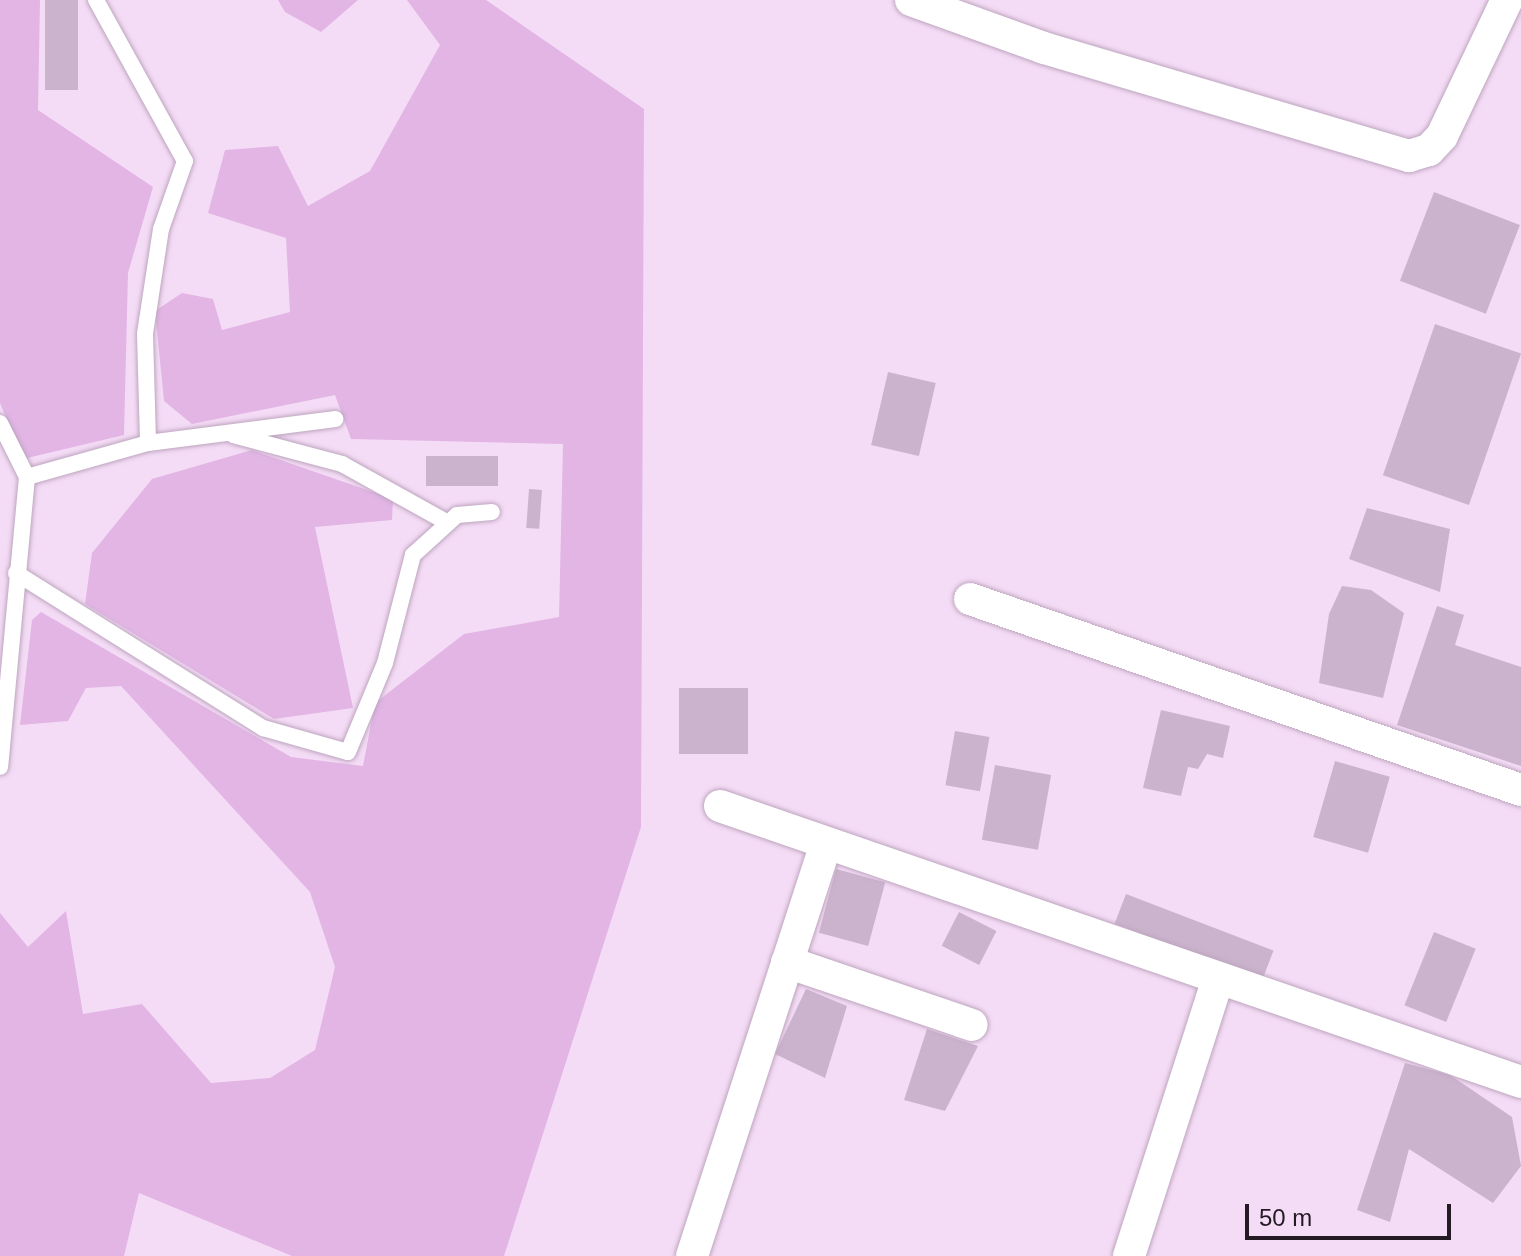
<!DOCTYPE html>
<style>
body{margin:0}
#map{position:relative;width:1521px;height:1256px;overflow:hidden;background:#f5dcf6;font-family:Helvetica,sans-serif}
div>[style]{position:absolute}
.green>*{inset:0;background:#e2b5e5}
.building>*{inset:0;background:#cbb3cd;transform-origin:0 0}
.roads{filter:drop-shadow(0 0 2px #bda5bf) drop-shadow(0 0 2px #bda5bf)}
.lane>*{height:16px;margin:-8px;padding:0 8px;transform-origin:8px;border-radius:8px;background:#fff}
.street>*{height:32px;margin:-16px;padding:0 16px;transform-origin:16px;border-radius:16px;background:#fff}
span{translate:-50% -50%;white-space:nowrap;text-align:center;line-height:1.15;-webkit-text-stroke:7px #f5dcf6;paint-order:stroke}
.scale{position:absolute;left:1245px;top:1204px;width:206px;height:36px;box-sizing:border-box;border:4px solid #231a24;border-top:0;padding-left:10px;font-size:24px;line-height:28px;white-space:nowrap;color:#231a24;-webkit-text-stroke:6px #f5dcf6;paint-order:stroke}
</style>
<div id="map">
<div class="green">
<i style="clip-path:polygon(0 0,40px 0,38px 110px,153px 187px,128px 273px,124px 435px,23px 459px,0 403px)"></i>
<i style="clip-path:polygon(278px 0,358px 0,321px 32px,285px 12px)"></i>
<i style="clip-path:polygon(407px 0,486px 0,644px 109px,641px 827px,504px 1256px,292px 1256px,139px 1193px,124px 1256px,0 1256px,0 913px,28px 947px,66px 911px,83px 1014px,142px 1004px,211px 1083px,270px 1078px,315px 1050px,335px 967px,310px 892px,121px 686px,86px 688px,68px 721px,20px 725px,32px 620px,41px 612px,291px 757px,363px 766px,375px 703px,464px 634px,559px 617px,563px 444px,351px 439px,335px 395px,192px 424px,164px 401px,155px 311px,182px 293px,213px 299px,222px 330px,290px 312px,286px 238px,208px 213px,225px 150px,278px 146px,308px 206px,370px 171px,440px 45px)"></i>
<i style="clip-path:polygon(252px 450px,393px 499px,392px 520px,315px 527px,353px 708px,274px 719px,85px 604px,92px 553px,152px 479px)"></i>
</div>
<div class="building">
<i style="left:45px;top:0;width:33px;height:90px"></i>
<i style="left:1434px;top:192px;width:92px;height:95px;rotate:21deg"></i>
<i style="left:1435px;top:324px;width:91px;height:160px;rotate:19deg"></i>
<i style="left:888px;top:372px;width:49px;height:75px;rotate:13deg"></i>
<i style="left:498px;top:456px;width:30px;height:72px;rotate:90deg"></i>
<i style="left:529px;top:489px;width:13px;height:39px;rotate:4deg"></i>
<i style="clip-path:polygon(1367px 508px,1450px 529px,1440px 592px,1349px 559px)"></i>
<i style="clip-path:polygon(1342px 586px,1371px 590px,1404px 613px,1383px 698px,1319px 683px,1329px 614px)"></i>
<i style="clip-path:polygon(1437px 606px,1464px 615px,1455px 645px,1521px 667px,1521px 766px,1397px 725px)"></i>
<i style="left:679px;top:688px;width:69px;height:66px"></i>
<i style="clip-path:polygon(1161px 710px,1230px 726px,1223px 758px,1207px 754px,1198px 769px,1188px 767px,1181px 796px,1143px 788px)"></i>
<i style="left:955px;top:731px;width:35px;height:55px;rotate:10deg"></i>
<i style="left:1335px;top:761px;width:57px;height:79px;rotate:16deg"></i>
<i style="left:995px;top:765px;width:57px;height:76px;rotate:10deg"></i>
<i style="left:836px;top:869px;width:51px;height:66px;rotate:15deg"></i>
<i style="left:1126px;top:894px;width:158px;height:32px;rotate:21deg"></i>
<i style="left:959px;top:912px;width:42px;height:38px;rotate:27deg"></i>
<i style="left:1434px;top:932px;width:45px;height:79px;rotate:22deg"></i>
<i style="clip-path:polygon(806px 989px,847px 1006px,825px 1078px,775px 1054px)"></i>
<i style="clip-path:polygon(927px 1029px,978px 1046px,945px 1111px,904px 1100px)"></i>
<i style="clip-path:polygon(1405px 1063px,1450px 1075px,1512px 1117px,1521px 1166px,1493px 1203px,1409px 1149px,1390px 1222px,1357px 1210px)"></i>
</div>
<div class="roads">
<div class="lane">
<i style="left:96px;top:0;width:184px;rotate:61.1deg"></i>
<i style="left:185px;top:161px;width:72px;rotate:109.4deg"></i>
<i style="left:161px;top:229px;width:106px;rotate:98.7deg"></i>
<i style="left:145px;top:334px;width:109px;rotate:88.4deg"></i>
<i style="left:0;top:423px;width:60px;rotate:63.4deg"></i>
<i style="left:27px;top:477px;width:291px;rotate:95.3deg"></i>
<i style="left:233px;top:435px;width:113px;rotate:14.9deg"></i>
<i style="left:342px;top:464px;width:121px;rotate:29.1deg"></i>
<i style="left:27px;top:477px;width:126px;rotate:-15.7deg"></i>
<i style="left:148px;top:443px;width:189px;rotate:-7.3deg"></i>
<i style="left:16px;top:573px;width:292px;rotate:32.1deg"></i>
<i style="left:263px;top:728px;width:88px;rotate:15.8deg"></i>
<i style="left:348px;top:752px;width:96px;rotate:-67.4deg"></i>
<i style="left:385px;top:663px;width:112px;rotate:-75.5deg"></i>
<i style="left:413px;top:555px;width:59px;rotate:-42.3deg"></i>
<i style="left:457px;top:515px;width:35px;rotate:-5deg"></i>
</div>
<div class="street">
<i style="left:911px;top:0;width:141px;rotate:19.8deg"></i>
<i style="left:1044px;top:48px;width:381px;rotate:16.5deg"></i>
<i style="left:1409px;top:156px;width:21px;rotate:-17deg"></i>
<i style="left:1429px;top:150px;width:19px;rotate:-47deg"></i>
<i style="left:1442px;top:136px;width:151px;rotate:-64.5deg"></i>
<i style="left:970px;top:599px;width:583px;rotate:19.12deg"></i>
<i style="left:720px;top:806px;width:847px;rotate:19.01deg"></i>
<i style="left:787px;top:962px;width:195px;rotate:18.8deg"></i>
<i style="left:692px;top:1256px;width:434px;rotate:-72deg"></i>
<i style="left:1129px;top:1256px;width:292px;rotate:-72.2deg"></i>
</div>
</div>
<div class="scale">50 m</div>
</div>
